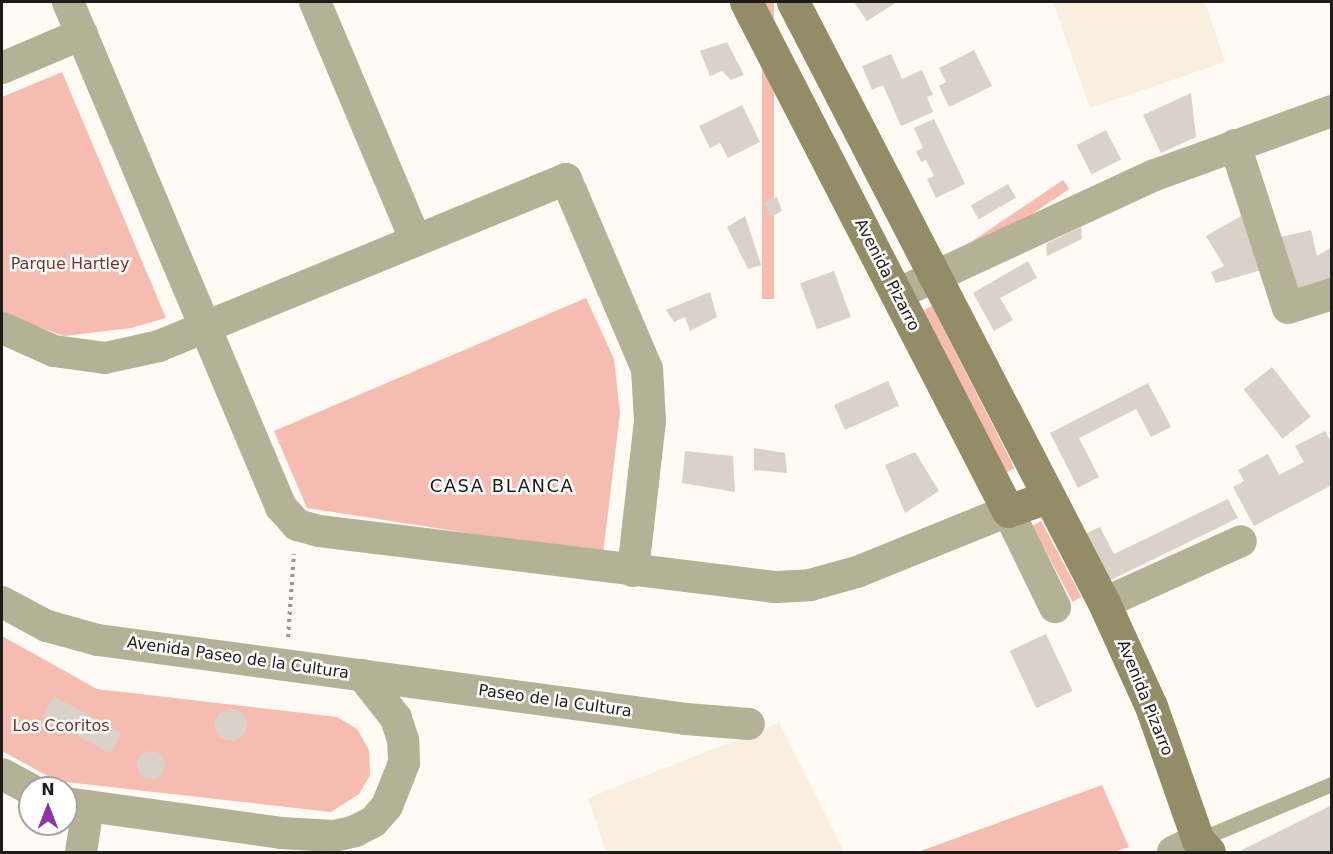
<!DOCTYPE html>
<style>
body{margin:0}
#map{position:relative;width:1333px;height:854px;overflow:hidden;background:#fffaf3;font-family:"DejaVu Sans",sans-serif}
div>[style]{position:absolute}
.built>*{inset:0;background:#f9efe0}
.green>*{inset:0;background:#f7bcb1;transform-origin:0 0}
.building>*{inset:0;background:#dad1cb;transform-origin:0 0}
.round{border-radius:50%}
.path>*{height:4px;margin-top:-2px;transform-origin:0;background:repeating-linear-gradient(90deg,#9a9691 0 3px,transparent 0 7.5px)}
.service>*{height:15px;margin:-7.5px;padding:0 7.5px;transform-origin:7.5px;border-radius:7.5px;background:#b4b197}
.minor>*{height:32px;margin:-16px;padding:0 16px;transform-origin:16px;border-radius:16px;background:#b4b197}
.secondary>*{height:33px;margin:-16.5px;padding:0 16.5px;transform-origin:16.5px;border-radius:16.5px;background:#928d66}
span{translate:-50% -50%;white-space:nowrap;text-align:center;line-height:1.15;-webkit-text-stroke:5px #fff;paint-order:stroke}
.park-label{font-size:16px;color:#7e3025}
.street-label{font-size:16px;color:#1e1c19}
.neighbourhood-label{font-size:18px;color:#1e1c19;letter-spacing:1.5px}
.frame{position:absolute;inset:0;border:3px solid #1e1c19;pointer-events:none}
.north{position:absolute;left:18px;top:776px;width:60px;height:60px;box-sizing:border-box;background:#fff;border:2px solid #a5a4a3;border-radius:50%;rotate:0deg;font-size:16px;font-weight:700;line-height:24px;text-align:center;color:#1e1c19}
.north::after{content:'';display:block;margin:auto;width:21px;height:27px;background:#8b36a3;clip-path:polygon(50% 0,100% 100%,50% 72%,0 100%)}
</style>
<div id="map">
<div class="built">
<i style="clip-path:polygon(1053px 2px,1205px 2px,1225px 62px,1090px 108px)"></i>
<i style="clip-path:polygon(779px 723px,844px 852px,606px 852px,588px 798px)"></i>
</div>
<div class="green">
<i style="left:762px;top:2px;width:12px;height:297px"></i>
<i style="clip-path:polygon(62px 72px,166px 318px,131px 328px,64px 336px,2px 314px,2px 97px)"></i>
<i style="left:1063px;top:180px;width:11px;height:144px;rotate:56deg"></i>
<i style="clip-path:polygon(586px 298px,614px 359px,620px 413px,603px 554px,307px 508px,274px 431px)"></i>
<i style="left:932px;top:306px;width:182px;height:10px;rotate:63deg"></i>
<i style="left:1041px;top:521px;width:86px;height:10px;rotate:62deg"></i>
<i style="clip-path:polygon(2px 636px,97px 689px,337px 717px,357px 729px,369px 750px,370px 775px,359px 794px,331px 812px,57px 781px,2px 751px)"></i>
<i style="clip-path:polygon(1102px 785px,1129px 847px,1114px 852px,918px 852px)"></i>
</div>
<div class="building">
<i style="clip-path:polygon(854px 2px,897px 2px,867px 21px)"></i>
<i style="clip-path:polygon(727px 42px,744px 75px,731px 80px,722px 71px,710px 76px,700px 51px)"></i>
<i style="clip-path:polygon(974px 50px,992px 86px,949px 107px,939px 86px,946px 82px,939px 68px)"></i>
<i style="clip-path:polygon(891px 54px,902px 79px,922px 70px,933px 95px,927px 97px,933px 112px,901px 126px,883px 85px,872px 90px,862px 66px)"></i>
<i style="clip-path:polygon(1191px 93px,1196px 137px,1161px 153px,1143px 115px)"></i>
<i style="clip-path:polygon(742px 105px,760px 142px,728px 158px,720px 143px,710px 148px,699px 126px)"></i>
<i style="clip-path:polygon(934px 119px,965px 184px,936px 198px,927px 179px,934px 176px,926px 160px,921px 162px,916px 151px,923px 148px,914px 128px)"></i>
<i style="left:1106px;top:130px;width:33px;height:33px;rotate:63deg"></i>
<i style="left:1008px;top:184px;width:16px;height:43px;rotate:60deg"></i>
<i style="clip-path:polygon(777px 197px,782px 211px,771px 217px,764px 202px)"></i>
<i style="clip-path:polygon(745px 216px,761px 265px,748px 269px,727px 227px)"></i>
<i style="clip-path:polygon(1241px 216px,1262px 270px,1216px 283px,1211px 272px,1224px 266px,1206px 236px)"></i>
<i style="clip-path:polygon(1081px 227px,1082px 239px,1047px 256px,1046px 244px)"></i>
<i style="clip-path:polygon(1311px 230px,1317px 256px,1332px 247px,1332px 283px,1294px 292px,1281px 237px)"></i>
<i style="clip-path:polygon(1028px 261px,1037px 278px,1000px 298px,1013px 320px,994px 331px,973px 293px)"></i>
<i style="left:834px;top:271px;width:49px;height:36px;rotate:70deg"></i>
<i style="clip-path:polygon(710px 292px,717px 317px,690px 331px,685px 317px,674px 322px,666px 310px)"></i>
<i style="left:1272px;top:367px;width:63px;height:36px;rotate:52deg"></i>
<i style="left:888px;top:381px;width:27px;height:59px;rotate:66deg"></i>
<i style="clip-path:polygon(1148px 383px,1171px 427px,1151px 437px,1136px 409px,1079px 438px,1099px 477px,1078px 488px,1050px 433px)"></i>
<i style="clip-path:polygon(1325px 431px,1332px 444px,1332px 485px,1254px 526px,1233px 487px,1244px 481px,1238px 470px,1268px 454px,1279px 475px,1304px 462px,1295px 446px)"></i>
<i style="clip-path:polygon(754px 448px,785px 453px,787px 473px,754px 470px)"></i>
<i style="clip-path:polygon(685px 451px,733px 456px,735px 492px,682px 483px)"></i>
<i style="clip-path:polygon(915px 452px,939px 491px,905px 513px,885px 465px)"></i>
<i style="clip-path:polygon(1228px 499px,1238px 518px,1109px 581px,1085px 534px,1100px 527px,1114px 554px)"></i>
<i style="left:1046px;top:634px;width:63px;height:40px;rotate:65deg"></i>
<i style="left:54px;top:696px;width:77px;height:23px;rotate:29deg"></i>
<i class="round" style="left:215px;top:709px;width:32px;height:32px"></i>
<i class="round" style="left:137px;top:751px;width:28px;height:28px"></i>
<i style="clip-path:polygon(1332px 805px,1332px 852px,1238px 852px)"></i>
</div>
<div class="path">
<i style="left:288px;top:637px;width:83px;rotate:-85.9deg"></i>
</div>
<div class="service">
<i style="left:1198px;top:840px;width:145px;rotate:-22.7deg"></i>
</div>
<div class="minor">
<i style="left:68px;top:2px;width:548px;rotate:67.13deg"></i>
<i style="left:281px;top:507px;width:24px;rotate:48deg"></i>
<i style="left:297px;top:525px;width:23px;rotate:15deg"></i>
<i style="left:319px;top:531px;width:460px;rotate:7deg"></i>
<i style="left:776px;top:587px;width:34px;rotate:-3deg"></i>
<i style="left:810px;top:585px;width:49px;rotate:-15.5deg"></i>
<i style="left:857px;top:572px;width:163px;rotate:-22deg"></i>
<i style="left:1008px;top:511px;width:107px;rotate:63.9deg"></i>
<i style="left:315px;top:2px;width:257px;rotate:67.1deg"></i>
<i style="left:2px;top:68px;width:87px;rotate:-23deg"></i>
<i style="left:1235px;top:145px;width:171px;rotate:72deg"></i>
<i style="left:1288px;top:308px;width:46px;rotate:-17.7deg"></i>
<i style="left:897px;top:294px;width:284px;rotate:-24.8deg"></i>
<i style="left:1155px;top:175px;width:188px;rotate:-19.9deg"></i>
<i style="left:2px;top:328px;width:57px;rotate:23.9deg"></i>
<i style="left:54px;top:351px;width:51px;rotate:7.8deg"></i>
<i style="left:105px;top:358px;width:55px;rotate:-12.5deg"></i>
<i style="left:159px;top:346px;width:440px;rotate:-22.3deg"></i>
<i style="left:566px;top:179px;width:207px;rotate:66.9deg"></i>
<i style="left:647px;top:369px;width:52px;rotate:86.7deg"></i>
<i style="left:650px;top:421px;width:151px;rotate:96.5deg"></i>
<i style="left:2px;top:602px;width:51px;rotate:28.1deg"></i>
<i style="left:47px;top:626px;width:53px;rotate:15.4deg"></i>
<i style="left:98px;top:640px;width:593px;rotate:7.65deg"></i>
<i style="left:686px;top:719px;width:63px;rotate:4.5deg"></i>
<i style="left:1104px;top:603px;width:150px;rotate:-24.3deg"></i>
<i style="left:2px;top:774px;width:32px;rotate:28deg"></i>
<i style="left:66px;top:803px;width:217px;rotate:7.9deg"></i>
<i style="left:281px;top:833px;width:53px;rotate:3.2deg"></i>
<i style="left:334px;top:836px;width:22px;rotate:-13deg"></i>
<i style="left:355px;top:831px;width:20px;rotate:-27deg"></i>
<i style="left:373px;top:822px;width:21px;rotate:-49deg"></i>
<i style="left:387px;top:806px;width:46px;rotate:-68.4deg"></i>
<i style="left:404px;top:763px;width:23px;rotate:-92deg"></i>
<i style="left:403px;top:740px;width:23px;rotate:-108deg"></i>
<i style="left:396px;top:718px;width:55px;rotate:-128.3deg"></i>
<i style="left:81px;top:852px;width:46px;rotate:-81.2deg"></i>
<i style="left:1173px;top:852px;width:28px;rotate:-26deg"></i>
</div>
<div class="secondary">
<i style="left:746px;top:2px;width:572px;rotate:62.76deg"></i>
<i style="left:1008px;top:511px;width:41px;rotate:-19.7deg"></i>
<i style="left:793px;top:2px;width:677px;rotate:62.64deg"></i>
<i style="left:1104px;top:603px;width:113px;rotate:65.5deg"></i>
<i style="left:1151px;top:706px;width:142px;rotate:70.7deg"></i>
<i style="left:1198px;top:840px;width:16px;rotate:47deg"></i>
</div>
<div class="park-label">
<span style="left:70px;top:264px">Parque Hartley</span>
<span style="left:61px;top:726px">Los Ccoritos</span>
</div>
<div class="street-label">
<span style="left:887px;top:275px;rotate:63deg">Avenida Pizarro</span>
<span style="left:238px;top:658px;rotate:8deg">Avenida Paseo de la Cultura</span>
<span style="left:1145px;top:698px;rotate:68deg">Avenida Pizarro</span>
<span style="left:555px;top:701px;rotate:8deg">Paseo de la Cultura</span>
</div>
<div class="neighbourhood-label">
<span style="left:502px;top:486px">CASA BLANCA</span>
</div>
<div class="frame"></div>
<div class="north">N</div>
</div>
